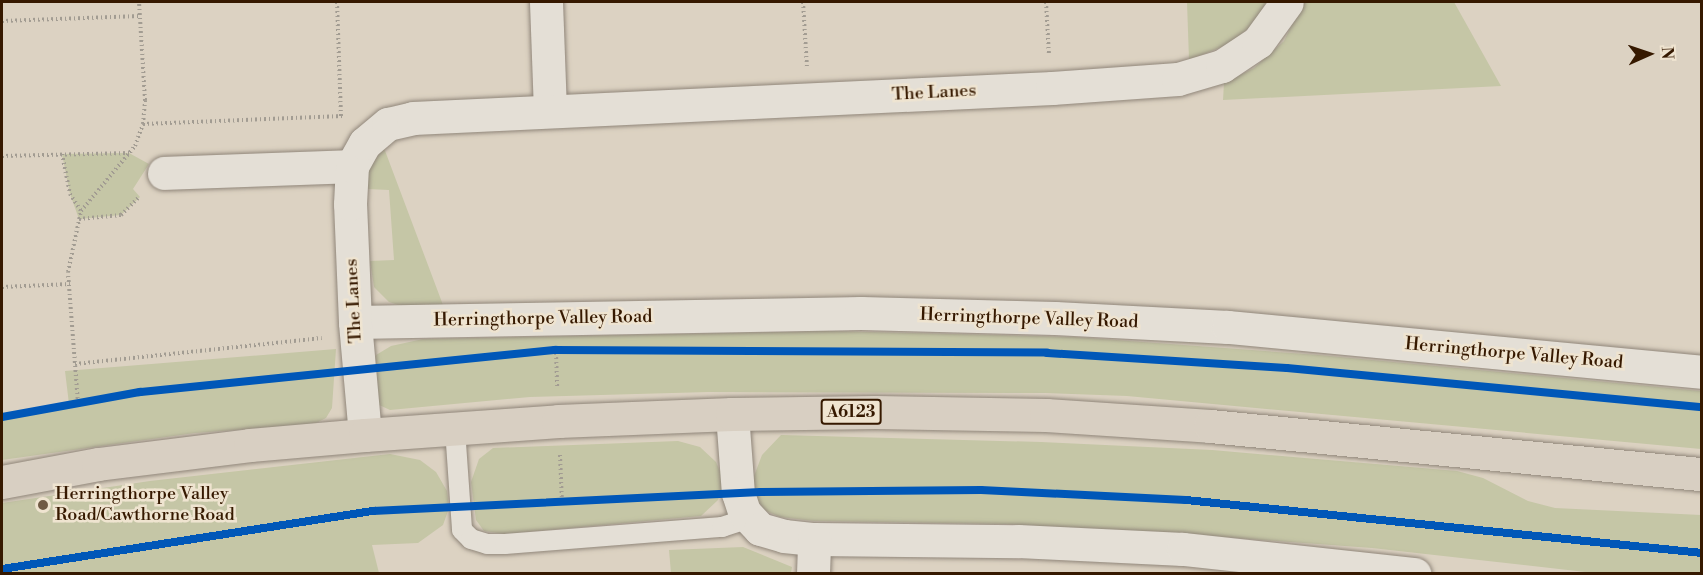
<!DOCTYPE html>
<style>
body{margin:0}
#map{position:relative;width:1703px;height:575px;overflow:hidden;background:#dcd2c2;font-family:"Libre Bodoni",serif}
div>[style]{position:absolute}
.green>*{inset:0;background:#c5c6a6}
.path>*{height:4px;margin-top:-2px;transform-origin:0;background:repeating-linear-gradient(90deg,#a29c92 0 1.5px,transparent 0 4.5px)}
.roads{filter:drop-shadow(0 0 2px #90867a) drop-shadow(0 0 2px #90867a)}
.service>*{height:20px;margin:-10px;padding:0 10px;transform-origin:10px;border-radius:10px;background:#e4dfd6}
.minor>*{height:33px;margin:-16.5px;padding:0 16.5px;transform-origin:16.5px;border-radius:16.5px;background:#e4dfd6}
.primary>*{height:33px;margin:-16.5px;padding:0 16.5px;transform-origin:16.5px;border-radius:16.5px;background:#d8cfc2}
.cycleway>*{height:8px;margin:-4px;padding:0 4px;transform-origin:4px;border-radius:4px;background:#0057b8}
.dots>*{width:16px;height:16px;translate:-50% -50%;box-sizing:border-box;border:3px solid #efe4d0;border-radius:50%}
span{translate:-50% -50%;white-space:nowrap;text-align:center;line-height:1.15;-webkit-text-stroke:5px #efe4d0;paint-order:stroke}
.shield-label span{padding:2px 4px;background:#efe4d0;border:2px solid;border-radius:4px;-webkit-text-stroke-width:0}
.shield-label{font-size:16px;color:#361900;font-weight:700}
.street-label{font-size:18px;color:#361900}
.poi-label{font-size:18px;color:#361900}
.left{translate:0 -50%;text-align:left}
.frame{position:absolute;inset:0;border:3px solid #361900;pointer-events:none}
.north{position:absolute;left:1619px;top:24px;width:60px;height:60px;-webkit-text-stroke:4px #efe4d0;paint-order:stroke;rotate:87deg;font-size:16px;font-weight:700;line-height:24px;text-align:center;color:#361900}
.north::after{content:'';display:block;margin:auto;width:21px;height:27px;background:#361900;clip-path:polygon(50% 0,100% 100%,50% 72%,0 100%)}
</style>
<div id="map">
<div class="green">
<i style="clip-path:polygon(1187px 2px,1266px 2px,1255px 23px,1229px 44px,1189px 60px)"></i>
<i style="clip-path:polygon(1303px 2px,1454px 2px,1501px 86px,1223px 100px,1224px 83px,1254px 68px,1284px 41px)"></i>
<i style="clip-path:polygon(384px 148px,443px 305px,408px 308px,389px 302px,374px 287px,370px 261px,394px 260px,389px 190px,367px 189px,368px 168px)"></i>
<i style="clip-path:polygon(129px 153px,149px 164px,133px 189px,140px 197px,121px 215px,79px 219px,70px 194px,62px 154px)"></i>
<i style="clip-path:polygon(827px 331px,1075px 337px,1319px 355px,1701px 391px,1701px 449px,1127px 396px,1045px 393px,708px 392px,530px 397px,390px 410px,375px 403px,372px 370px,376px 355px,391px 346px,423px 339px)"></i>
<i style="clip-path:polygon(336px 349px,332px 408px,326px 418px,314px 424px,195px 433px,2px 460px,2px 417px,69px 404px,65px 371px)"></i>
<i style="clip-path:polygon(781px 435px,1041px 442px,1212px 450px,1457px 471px,1483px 478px,1528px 501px,1555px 508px,1701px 515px,1701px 573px,1594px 573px,1372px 548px,1209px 536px,1005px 524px,814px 521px,780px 517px,764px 510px,752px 492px,754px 476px,762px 455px)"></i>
<i style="clip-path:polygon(678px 441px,700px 447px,716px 462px,724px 481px,718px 500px,701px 516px,505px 534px,484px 531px,476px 520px,471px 482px,479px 459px,493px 448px)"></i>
<i style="clip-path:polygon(390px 454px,420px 460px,436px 472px,447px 491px,449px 508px,443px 525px,418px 543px,372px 545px,379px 573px,2px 573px,2px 503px,150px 481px)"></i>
<i style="clip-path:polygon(743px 547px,792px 567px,791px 573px,671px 573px,669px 550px)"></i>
</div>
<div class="path">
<i style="left:337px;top:2px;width:115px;rotate:88deg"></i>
<i style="left:803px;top:2px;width:65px;rotate:86.5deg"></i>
<i style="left:1046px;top:2px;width:53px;rotate:86.8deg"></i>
<i style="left:2px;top:21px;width:138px;rotate:-2.1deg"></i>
<i style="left:143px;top:124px;width:200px;rotate:-2.3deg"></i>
<i style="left:62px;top:154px;width:41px;rotate:78.7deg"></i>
<i style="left:70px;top:194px;width:20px;rotate:57deg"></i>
<i style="left:2px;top:156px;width:128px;rotate:-1.3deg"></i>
<i style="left:79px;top:219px;width:42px;rotate:-5.4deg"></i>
<i style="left:121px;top:215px;width:25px;rotate:-45deg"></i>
<i style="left:2px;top:287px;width:68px;rotate:-2.5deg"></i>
<i style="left:556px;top:353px;width:35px;rotate:88deg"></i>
<i style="left:75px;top:364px;width:248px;rotate:-6deg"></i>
<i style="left:78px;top:403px;width:131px;rotate:-94.4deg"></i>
<i style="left:68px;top:272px;width:62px;rotate:-78deg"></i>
<i style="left:81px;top:211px;width:85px;rotate:-50.3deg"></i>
<i style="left:135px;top:146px;width:23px;rotate:-70deg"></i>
<i style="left:143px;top:124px;width:24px;rotate:-85deg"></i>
<i style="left:145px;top:100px;width:98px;rotate:-93.5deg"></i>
<i style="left:560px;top:455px;width:47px;rotate:87.6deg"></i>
</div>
<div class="roads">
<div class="service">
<i style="left:455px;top:429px;width:101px;rotate:86deg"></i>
<i style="left:462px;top:530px;width:13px;rotate:45deg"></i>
<i style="left:471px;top:539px;width:17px;rotate:17deg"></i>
<i style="left:487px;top:544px;width:18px"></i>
<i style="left:505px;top:544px;width:218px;rotate:-4.5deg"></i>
<i style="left:722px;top:527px;width:28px;rotate:-18deg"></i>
</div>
<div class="minor">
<i style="left:546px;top:2px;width:109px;rotate:87.9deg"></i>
<i style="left:164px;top:173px;width:188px;rotate:-2.1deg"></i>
<i style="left:355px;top:322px;width:506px;rotate:-1.02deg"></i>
<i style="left:861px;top:313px;width:194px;rotate:1.5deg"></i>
<i style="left:1055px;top:318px;width:173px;rotate:3deg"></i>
<i style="left:1228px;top:327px;width:476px;rotate:5.4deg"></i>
<i style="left:732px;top:414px;width:79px;rotate:85.7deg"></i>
<i style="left:738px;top:493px;width:20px;rotate:72deg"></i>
<i style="left:744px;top:512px;width:23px;rotate:47deg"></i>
<i style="left:760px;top:529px;width:25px;rotate:16deg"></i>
<i style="left:784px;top:536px;width:30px;rotate:6deg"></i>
<i style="left:814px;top:539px;width:204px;rotate:0.6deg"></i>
<i style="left:1018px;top:541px;width:165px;rotate:2.8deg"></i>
<i style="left:1183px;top:549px;width:233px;rotate:6.2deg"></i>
<i style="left:365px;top:435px;width:113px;rotate:-95.1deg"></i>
<i style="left:355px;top:322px;width:118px;rotate:-92.4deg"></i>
<i style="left:350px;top:204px;width:38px;rotate:-87deg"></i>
<i style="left:352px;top:166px;width:26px;rotate:-61deg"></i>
<i style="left:365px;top:143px;width:30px;rotate:-40deg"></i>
<i style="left:388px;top:124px;width:26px;rotate:-13deg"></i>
<i style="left:413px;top:118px;width:640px;rotate:-2.69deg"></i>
<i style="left:1052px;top:88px;width:126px;rotate:-4.1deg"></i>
<i style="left:1178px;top:79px;width:46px;rotate:-16.5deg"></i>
<i style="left:1222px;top:66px;width:43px;rotate:-33.7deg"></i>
<i style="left:1258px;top:42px;width:49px;rotate:-54.1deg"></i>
<i style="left:813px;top:574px;width:35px;rotate:-88deg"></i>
</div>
<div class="primary">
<i style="left:2px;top:482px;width:98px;rotate:-10.6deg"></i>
<i style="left:98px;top:464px;width:153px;rotate:-7.1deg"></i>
<i style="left:250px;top:445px;width:115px;rotate:-5deg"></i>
<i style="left:365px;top:435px;width:194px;rotate:-4.1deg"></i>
<i style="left:558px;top:421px;width:174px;rotate:-2.3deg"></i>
<i style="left:732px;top:414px;width:143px;rotate:-0.8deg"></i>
<i style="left:875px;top:412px;width:171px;rotate:1deg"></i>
<i style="left:1046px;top:415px;width:164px;rotate:3.8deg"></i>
<i style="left:1210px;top:426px;width:494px;rotate:5.6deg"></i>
</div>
</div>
<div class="cycleway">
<i style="left:2px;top:417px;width:140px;rotate:-10.3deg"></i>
<i style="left:140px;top:392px;width:417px;rotate:-5.8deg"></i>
<i style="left:555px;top:350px;width:492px;rotate:0.3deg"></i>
<i style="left:1047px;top:353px;width:240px;rotate:3.6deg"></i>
<i style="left:1287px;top:368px;width:417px;rotate:5.4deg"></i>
<i style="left:2px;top:569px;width:376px;rotate:-8.9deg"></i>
<i style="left:373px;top:511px;width:388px;rotate:-2.8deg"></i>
<i style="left:761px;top:492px;width:220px;rotate:-0.5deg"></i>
<i style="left:981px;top:490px;width:205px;rotate:2.8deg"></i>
<i style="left:1186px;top:500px;width:519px;rotate:5.86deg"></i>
</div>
<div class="dots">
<i style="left:43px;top:505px;background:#705a44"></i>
</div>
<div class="shield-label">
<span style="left:851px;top:412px">A6123</span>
</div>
<div class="street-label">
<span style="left:934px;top:93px;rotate:-3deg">The Lanes</span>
<span style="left:354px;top:301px;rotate:-93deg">The Lanes</span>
<span style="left:543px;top:319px;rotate:-1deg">Herringthorpe Valley Road</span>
<span style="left:1029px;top:319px;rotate:2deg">Herringthorpe Valley Road</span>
<span style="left:1514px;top:354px;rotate:5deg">Herringthorpe Valley Road</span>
</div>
<div class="poi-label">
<span class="left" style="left:55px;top:505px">Herringthorpe Valley<br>Road/Cawthorne Road</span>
</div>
<div class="frame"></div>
<div class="north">N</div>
</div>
